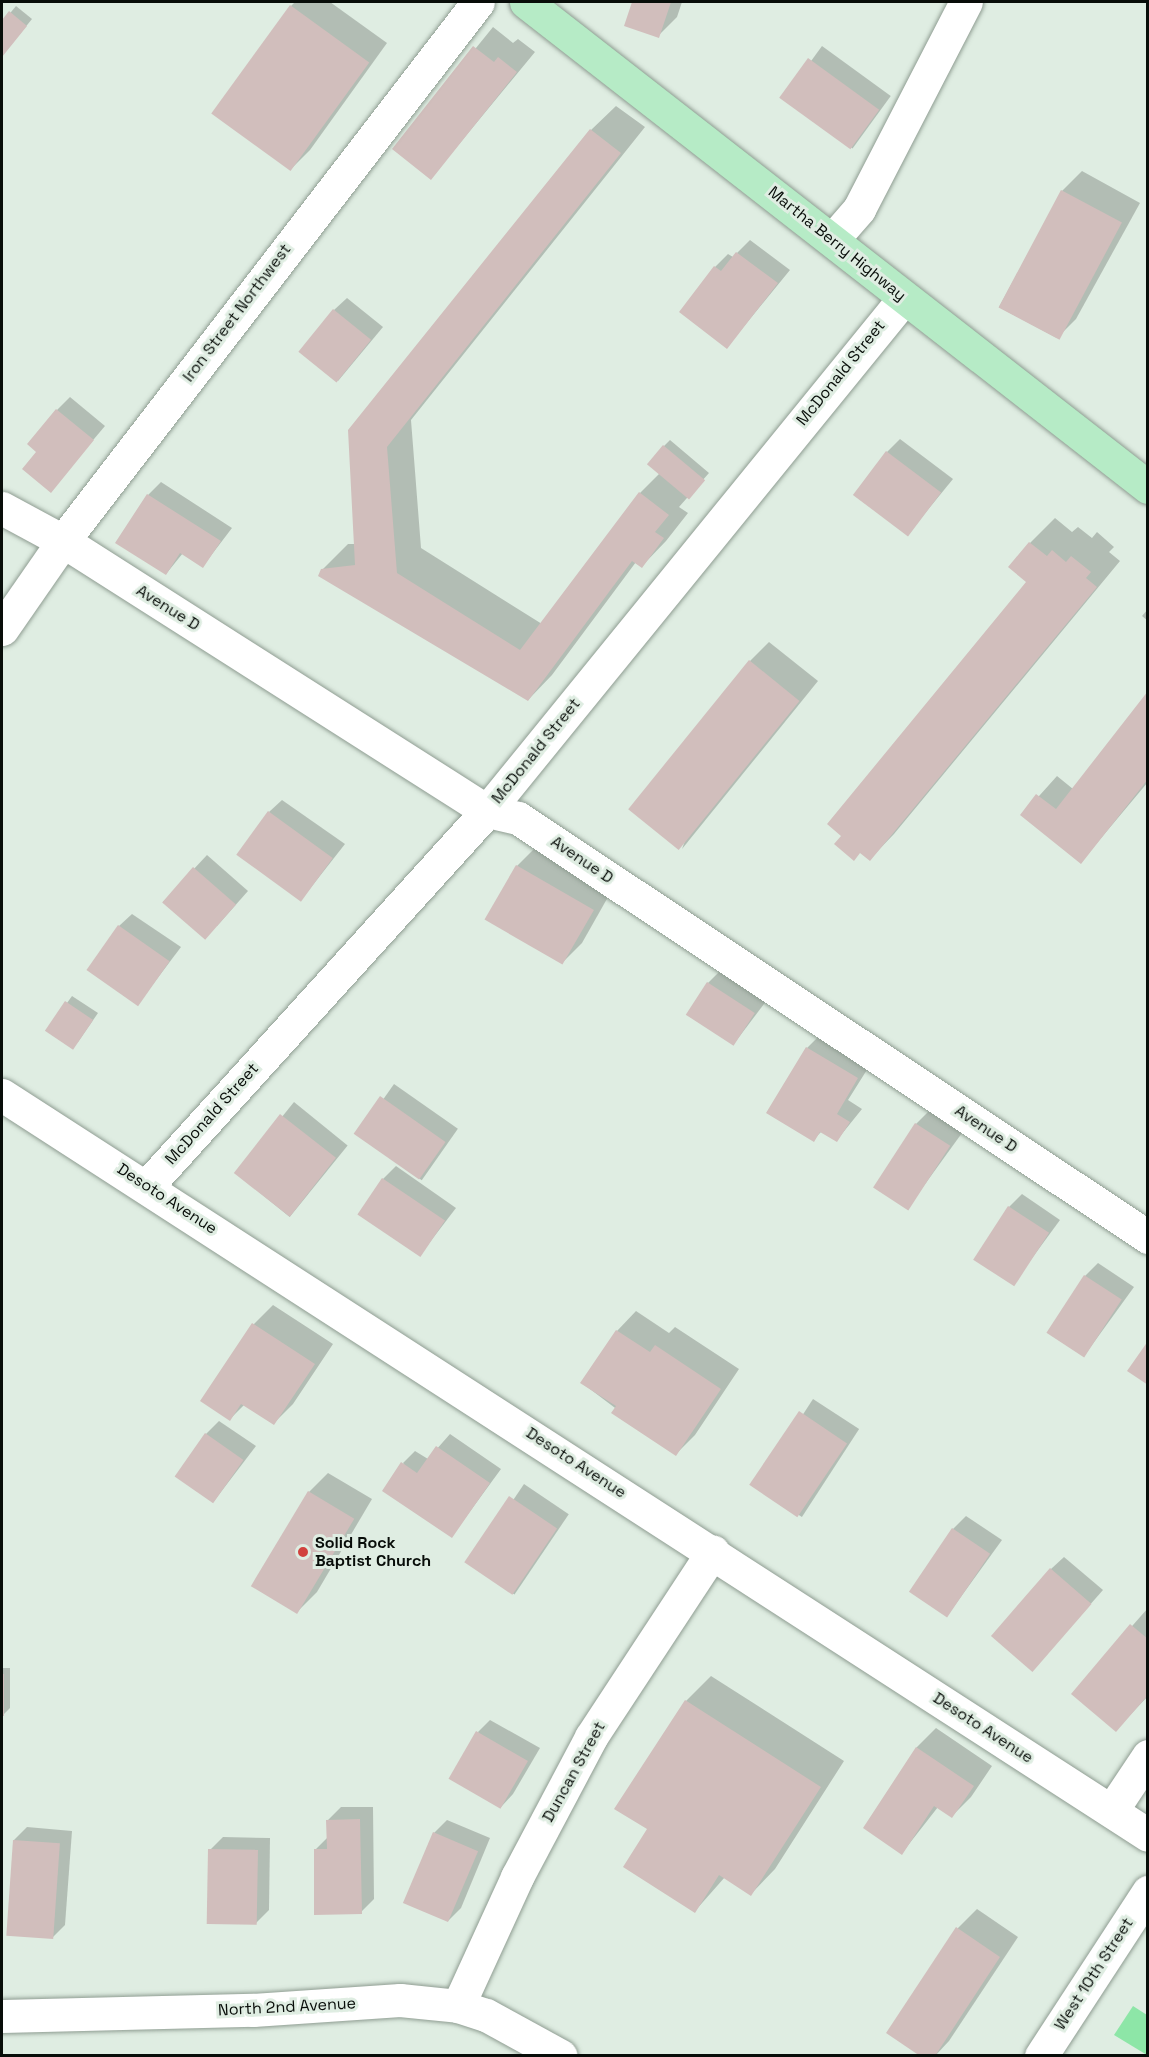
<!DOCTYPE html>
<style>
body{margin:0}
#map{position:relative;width:1149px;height:2057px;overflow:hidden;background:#dfede2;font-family:"Space Grotesk",sans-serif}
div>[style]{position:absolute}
.water>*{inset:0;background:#8de6a7}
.shadow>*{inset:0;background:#0003;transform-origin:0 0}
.building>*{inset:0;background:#d1bebc;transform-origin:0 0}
.roads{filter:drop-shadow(0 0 2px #8f9d92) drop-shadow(0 0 2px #8f9d92)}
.minor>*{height:33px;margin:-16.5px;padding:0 16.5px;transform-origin:16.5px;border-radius:16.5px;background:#fff}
.major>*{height:33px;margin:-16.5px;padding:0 16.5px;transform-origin:16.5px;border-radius:16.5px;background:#b6ebc6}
.dots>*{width:16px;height:16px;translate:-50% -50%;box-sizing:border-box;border:3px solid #dfede2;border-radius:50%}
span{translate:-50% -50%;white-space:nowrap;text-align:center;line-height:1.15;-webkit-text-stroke:6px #dfede2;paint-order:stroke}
.street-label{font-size:16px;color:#080d09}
.poi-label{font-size:16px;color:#080d09;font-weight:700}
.left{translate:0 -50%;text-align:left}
.frame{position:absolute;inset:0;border:3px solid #080d09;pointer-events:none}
</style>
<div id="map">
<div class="water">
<i style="clip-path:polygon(1133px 2006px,1147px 2015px,1147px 2055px,1114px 2035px)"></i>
</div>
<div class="shadow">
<i style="clip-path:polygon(295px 2px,330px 2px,387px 43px,310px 150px,291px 169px,291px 6px)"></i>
<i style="clip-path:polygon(634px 2px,682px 2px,677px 17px,658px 36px,626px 25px)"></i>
<i style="clip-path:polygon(16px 6px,32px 19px,2px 56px,2px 23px)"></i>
<i style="clip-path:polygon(493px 27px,513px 43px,518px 39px,535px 52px,431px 178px,394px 149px)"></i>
<i style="left:822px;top:46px;width:85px;height:65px;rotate:36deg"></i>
<i style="clip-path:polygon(616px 106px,645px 127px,411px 420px,421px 548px,542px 624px,640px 493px,660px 473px,664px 446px,670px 440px,709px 473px,679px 507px,688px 513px,666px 541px,642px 566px,636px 562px,552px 675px,528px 700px,323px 569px,348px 544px,355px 544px,349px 431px,591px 130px)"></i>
<i style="clip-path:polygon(1082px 171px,1140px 203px,1076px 319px,1057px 338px,999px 307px,1062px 191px)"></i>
<i style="clip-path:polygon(750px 240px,790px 270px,727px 347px,681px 311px,715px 267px,728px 254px,733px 257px)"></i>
<i style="clip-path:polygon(347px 298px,383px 327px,338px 381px,334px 310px)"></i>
<i style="clip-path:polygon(70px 397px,105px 426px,50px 491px,38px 452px,57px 410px)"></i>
<i style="clip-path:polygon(900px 439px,953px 479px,908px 534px,887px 452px)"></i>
<i style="clip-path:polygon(161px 482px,232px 528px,203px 566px,183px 553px,166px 574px,148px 495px)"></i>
<i style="clip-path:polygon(1055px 518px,1072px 532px,1078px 527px,1092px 538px,1097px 532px,1114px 547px,1109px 552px,1120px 561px,894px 834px,870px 859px,1028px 582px,1030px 543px)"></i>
<i style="clip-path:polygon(1148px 609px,1148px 621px,1142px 616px)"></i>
<i style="clip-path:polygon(769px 642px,818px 681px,682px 849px,750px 661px)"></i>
<i style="clip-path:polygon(1148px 693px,1148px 782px,1081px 862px,1022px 815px,1057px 776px,1073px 789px)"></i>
<i style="clip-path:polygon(282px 800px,345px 844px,301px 900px,269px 812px)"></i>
<i style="clip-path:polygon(536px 847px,612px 890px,582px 943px,563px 962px,517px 866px)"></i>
<i style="clip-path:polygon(207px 855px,248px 891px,217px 926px,163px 902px)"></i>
<i style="clip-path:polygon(132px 914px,181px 947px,138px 1004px,119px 926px)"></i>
<i style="clip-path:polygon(721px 970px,767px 1000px,733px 1045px,708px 983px)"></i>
<i style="clip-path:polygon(72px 996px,98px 1013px,78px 1042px,47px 1031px)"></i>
<i style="clip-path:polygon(820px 1035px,870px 1065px,848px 1100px,862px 1109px,837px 1140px,822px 1131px,813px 1140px,807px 1048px)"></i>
<i style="left:394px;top:1084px;width:78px;height:63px;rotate:35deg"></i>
<i style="left:294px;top:1102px;width:69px;height:92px;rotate:39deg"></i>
<i style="clip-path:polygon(929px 1111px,962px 1133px,907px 1209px,916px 1124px)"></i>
<i style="clip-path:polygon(396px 1166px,456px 1208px,420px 1255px,383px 1179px)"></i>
<i style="clip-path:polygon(1022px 1194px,1060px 1220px,1013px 1284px,1009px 1207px)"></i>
<i style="clip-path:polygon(1098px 1263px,1134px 1287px,1084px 1356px,1085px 1276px)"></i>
<i style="clip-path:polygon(273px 1305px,333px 1344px,293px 1404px,274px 1423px,245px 1404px,230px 1419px,202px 1401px,254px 1324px)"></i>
<i style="clip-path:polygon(636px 1311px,669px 1333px,675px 1327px,739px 1369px,695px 1435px,676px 1454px,582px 1383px,617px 1331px)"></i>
<i style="left:813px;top:1399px;width:55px;height:105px;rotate:33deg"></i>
<i style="clip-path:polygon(219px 1421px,256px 1446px,214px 1501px,206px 1434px)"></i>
<i style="clip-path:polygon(450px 1434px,501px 1469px,452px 1536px,403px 1463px,415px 1451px,428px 1459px)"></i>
<i style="clip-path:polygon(328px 1473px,372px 1499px,317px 1592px,298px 1611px,309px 1492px)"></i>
<i style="left:524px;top:1484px;width:54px;height:97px;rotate:34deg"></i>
<i style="clip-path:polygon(966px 1516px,1002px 1540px,947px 1616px,953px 1529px)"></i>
<i style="clip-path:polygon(1064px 1557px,1103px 1590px,1044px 1657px,1051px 1569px)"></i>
<i style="clip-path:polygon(1148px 1608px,1148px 1696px,1116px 1730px,1073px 1693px)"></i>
<i style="clip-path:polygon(2px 1668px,10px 1668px,10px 1708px,3px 1715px)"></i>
<i style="clip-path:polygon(711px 1676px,844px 1761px,775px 1869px,751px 1894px,725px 1877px,695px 1911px,649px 1829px,686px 1701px)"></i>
<i style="clip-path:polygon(490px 1720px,540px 1748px,513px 1794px,501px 1807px,478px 1732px)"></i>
<i style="clip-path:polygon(936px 1728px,992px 1766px,971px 1797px,952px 1816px,938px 1807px,902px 1853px,865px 1828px,917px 1747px)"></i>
<i style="clip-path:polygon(341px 1807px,373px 1807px,374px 1899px,361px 1912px,315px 1850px,328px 1837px,328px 1820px)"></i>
<i style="clip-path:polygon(447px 1820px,490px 1838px,461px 1908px,448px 1921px,434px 1833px)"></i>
<i style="clip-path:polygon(27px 1827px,72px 1831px,65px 1925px,52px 1938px,14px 1840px)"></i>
<i style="clip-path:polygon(223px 1837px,270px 1838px,269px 1910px,256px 1923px,210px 1850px)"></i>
<i style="clip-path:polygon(977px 1909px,1018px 1937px,949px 2041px,935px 2056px,958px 1928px)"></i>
</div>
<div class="building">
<i style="clip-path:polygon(632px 2px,671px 2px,659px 38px,624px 26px)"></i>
<i style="left:290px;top:5px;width:98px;height:134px;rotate:36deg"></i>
<i style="clip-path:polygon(9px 11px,27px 26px,2px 57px,2px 20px)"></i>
<i style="clip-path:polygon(473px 46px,494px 62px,498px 57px,517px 72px,431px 180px,392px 149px)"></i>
<i style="left:808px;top:58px;width:88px;height:49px;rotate:36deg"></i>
<i style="clip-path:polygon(590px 129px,621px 153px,387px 447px,397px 573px,520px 650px,639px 492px,669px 515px,655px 532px,664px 538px,642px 568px,632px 561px,528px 701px,318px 576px,321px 569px,355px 565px,348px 430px)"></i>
<i style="left:1061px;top:190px;width:69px;height:133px;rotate:28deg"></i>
<i style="clip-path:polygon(736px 252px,778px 283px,727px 349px,679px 312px,714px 266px,721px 271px)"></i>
<i style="left:333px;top:309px;width:49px;height:55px;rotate:39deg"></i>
<i style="clip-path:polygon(56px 409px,94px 440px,51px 493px,22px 469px,36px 452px,27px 444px)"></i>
<i style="left:663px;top:445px;width:55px;height:25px;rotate:40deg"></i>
<i style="left:886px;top:451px;width:69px;height:55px;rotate:37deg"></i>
<i style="clip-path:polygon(147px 494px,221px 541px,203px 568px,180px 553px,166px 575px,115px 543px)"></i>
<i style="clip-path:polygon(1029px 542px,1047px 556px,1052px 550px,1066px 562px,1071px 556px,1091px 572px,1086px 578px,1097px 587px,870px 861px,860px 853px,854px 861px,834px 844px,841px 836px,827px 824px,1026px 582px,1008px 567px)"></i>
<i style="left:749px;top:660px;width:65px;height:192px;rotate:39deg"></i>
<i style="clip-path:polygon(1148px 691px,1148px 779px,1081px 864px,1020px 815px,1036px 794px,1056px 809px)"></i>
<i style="left:268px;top:811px;width:80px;height:54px;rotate:36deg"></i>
<i style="left:516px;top:865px;width:90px;height:63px;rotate:30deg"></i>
<i style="left:193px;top:867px;width:57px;height:47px;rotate:41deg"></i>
<i style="left:118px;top:925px;width:63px;height:55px;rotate:35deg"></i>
<i style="left:707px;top:982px;width:57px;height:39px;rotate:33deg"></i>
<i style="left:65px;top:1001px;width:34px;height:36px;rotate:34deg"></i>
<i style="clip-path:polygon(806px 1047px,858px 1078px,837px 1114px,850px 1122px,837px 1142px,820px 1132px,814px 1142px,766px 1113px)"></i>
<i style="left:380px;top:1096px;width:80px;height:46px;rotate:35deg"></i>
<i style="left:280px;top:1114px;width:71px;height:75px;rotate:38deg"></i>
<i style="left:915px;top:1123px;width:42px;height:77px;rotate:33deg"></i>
<i style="left:382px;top:1178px;width:76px;height:44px;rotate:34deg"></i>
<i style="left:1008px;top:1206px;width:49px;height:64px;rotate:33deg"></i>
<i style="left:1084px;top:1275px;width:45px;height:69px;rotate:33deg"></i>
<i style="clip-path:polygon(252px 1323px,315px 1364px,274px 1425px,241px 1404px,230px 1421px,200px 1401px)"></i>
<i style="clip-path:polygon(616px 1330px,650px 1352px,655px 1345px,721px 1389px,676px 1456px,611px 1413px,616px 1406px,580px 1383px)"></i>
<i style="clip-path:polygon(1148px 1341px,1148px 1385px,1127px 1371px)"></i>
<i style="left:799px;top:1411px;width:58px;height:89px;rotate:34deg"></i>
<i style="left:205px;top:1433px;width:47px;height:53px;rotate:35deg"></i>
<i style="clip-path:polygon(436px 1446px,490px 1483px,452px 1538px,382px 1491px,401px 1462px,417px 1473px)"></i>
<i style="left:308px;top:1491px;width:54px;height:111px;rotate:31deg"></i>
<i style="left:509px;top:1496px;width:58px;height:80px;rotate:34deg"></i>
<i style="left:952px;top:1528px;width:46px;height:77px;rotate:34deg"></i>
<i style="left:1050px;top:1568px;width:55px;height:90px;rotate:41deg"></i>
<i style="clip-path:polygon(1130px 1624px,1148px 1639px,1148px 1695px,1116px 1732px,1071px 1694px)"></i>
<i style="left:2px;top:1674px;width:2px;height:42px"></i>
<i style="clip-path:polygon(685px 1700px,821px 1787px,751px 1896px,719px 1875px,695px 1913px,623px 1867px,647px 1829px,614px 1809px)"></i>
<i style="left:476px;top:1731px;width:60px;height:55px;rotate:30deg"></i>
<i style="clip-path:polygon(916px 1747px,974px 1786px,952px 1818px,934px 1806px,902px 1855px,863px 1828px)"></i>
<i style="clip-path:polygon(360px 1819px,362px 1914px,314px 1915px,314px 1849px,327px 1849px,326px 1820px)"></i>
<i style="left:433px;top:1832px;width:49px;height:77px;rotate:23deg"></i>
<i style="left:13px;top:1840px;width:47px;height:96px;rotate:4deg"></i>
<i style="left:208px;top:1849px;width:50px;height:75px;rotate:1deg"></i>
<i style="clip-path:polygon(956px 1927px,1000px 1957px,935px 2056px,920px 2056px,886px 2033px)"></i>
</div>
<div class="roads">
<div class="minor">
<i style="left:833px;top:239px;width:40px;rotate:-49deg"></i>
<i style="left:859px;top:209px;width:233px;rotate:-62.7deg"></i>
<i style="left:2px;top:508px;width:69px;rotate:28.4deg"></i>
<i style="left:63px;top:541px;width:503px;rotate:32.49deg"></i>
<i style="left:487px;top:811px;width:32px;rotate:13deg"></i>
<i style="left:518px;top:818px;width:757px;rotate:33.63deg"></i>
<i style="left:2px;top:629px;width:107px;rotate:-55.3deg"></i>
<i style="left:63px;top:541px;width:680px;rotate:-52.41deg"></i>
<i style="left:2px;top:1095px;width:1364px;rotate:32.85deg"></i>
<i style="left:147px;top:1186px;width:506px;rotate:-47.8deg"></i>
<i style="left:487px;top:811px;width:661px;rotate:-50.89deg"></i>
<i style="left:1112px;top:1810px;width:65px;rotate:-56.3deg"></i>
<i style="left:458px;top:2006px;width:142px;rotate:-65.4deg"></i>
<i style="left:517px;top:1877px;width:158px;rotate:-62.1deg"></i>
<i style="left:591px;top:1737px;width:222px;rotate:-56.7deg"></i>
<i style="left:2px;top:2016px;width:251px;rotate:-1.4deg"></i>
<i style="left:253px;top:2010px;width:147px;rotate:-3.9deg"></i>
<i style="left:400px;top:2000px;width:58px;rotate:5.9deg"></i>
<i style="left:458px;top:2006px;width:29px;rotate:18deg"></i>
<i style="left:486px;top:2015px;width:85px;rotate:28.7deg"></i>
<i style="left:1041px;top:2056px;width:196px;rotate:-56.9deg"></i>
</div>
<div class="major">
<i style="left:526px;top:2px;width:789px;rotate:37.95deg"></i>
</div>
</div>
<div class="dots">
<i style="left:303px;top:1552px;background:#d1423e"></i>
</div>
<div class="street-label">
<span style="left:837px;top:244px;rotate:39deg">Martha Berry Highway</span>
<span style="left:237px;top:313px;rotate:-53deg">Iron Street Northwest</span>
<span style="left:841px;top:373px;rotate:-51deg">McDonald Street</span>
<span style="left:168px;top:608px;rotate:32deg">Avenue D</span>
<span style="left:536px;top:751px;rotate:-51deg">McDonald Street</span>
<span style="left:582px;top:860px;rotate:34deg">Avenue D</span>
<span style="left:212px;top:1114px;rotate:-48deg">McDonald Street</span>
<span style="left:986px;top:1129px;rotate:34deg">Avenue D</span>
<span style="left:167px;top:1199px;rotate:33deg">Desoto Avenue</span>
<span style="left:576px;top:1463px;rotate:33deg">Desoto Avenue</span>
<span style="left:983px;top:1728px;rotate:33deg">Desoto Avenue</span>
<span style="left:574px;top:1772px;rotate:-61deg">Duncan Street</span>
<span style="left:1094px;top:1974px;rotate:-57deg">West 10th Street</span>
<span style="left:287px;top:2007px;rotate:-3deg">North 2nd Avenue</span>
</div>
<div class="poi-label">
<span class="left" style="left:315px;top:1552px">Solid Rock<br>Baptist Church</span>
</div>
<div class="frame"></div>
</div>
